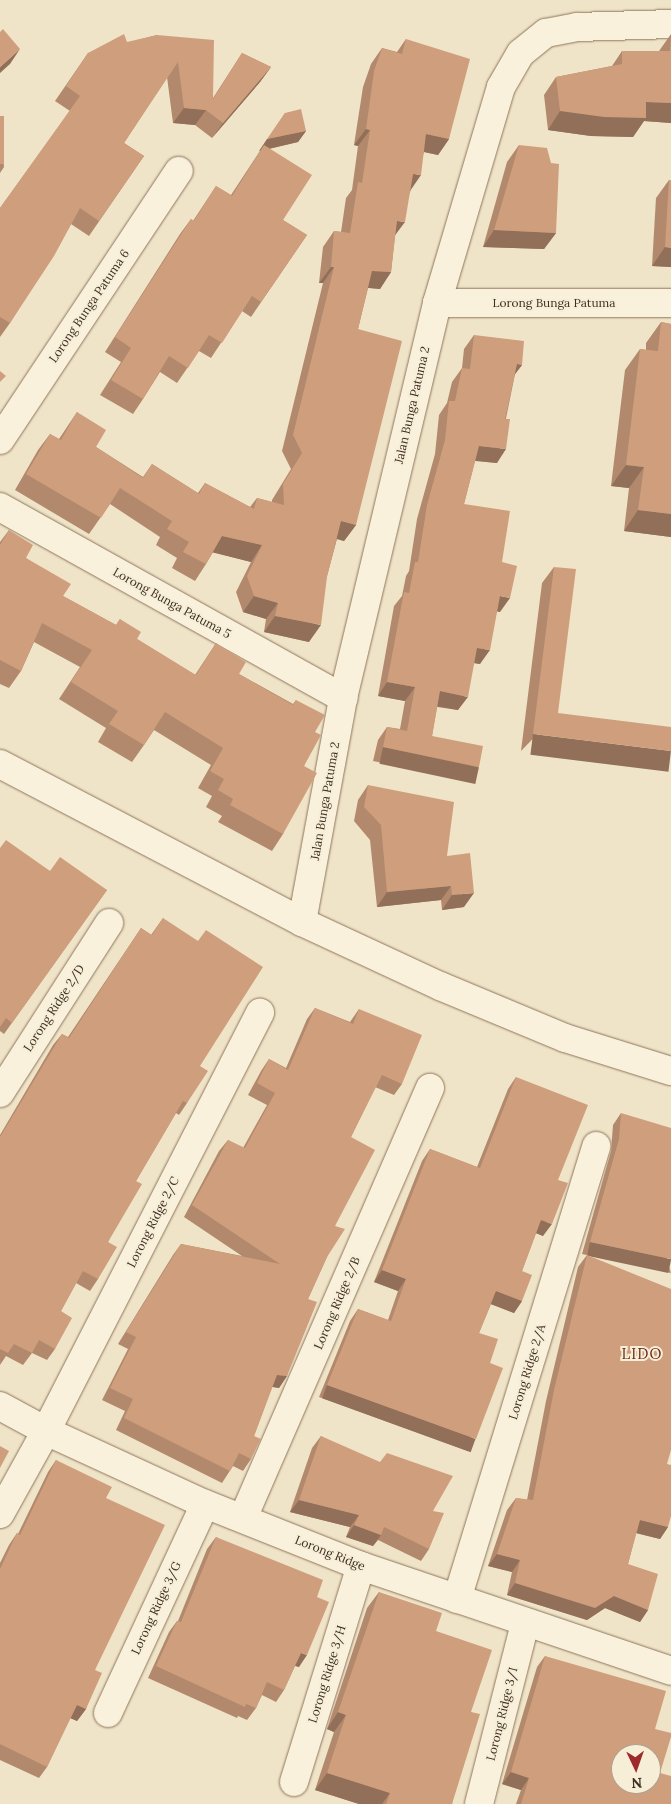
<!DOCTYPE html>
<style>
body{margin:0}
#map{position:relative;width:671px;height:1804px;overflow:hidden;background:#f0e4c8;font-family:Lora,serif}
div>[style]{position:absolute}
.roads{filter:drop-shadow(0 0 1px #8d765c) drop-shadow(0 0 1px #8d765c)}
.street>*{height:28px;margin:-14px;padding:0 14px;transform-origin:14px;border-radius:14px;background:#faf1dc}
.secondary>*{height:28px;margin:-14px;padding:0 14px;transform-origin:14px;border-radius:14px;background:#faf1dc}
.wall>*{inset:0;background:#b2896c}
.shaded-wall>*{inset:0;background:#916f58;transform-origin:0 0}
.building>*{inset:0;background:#cf9f7d;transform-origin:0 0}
span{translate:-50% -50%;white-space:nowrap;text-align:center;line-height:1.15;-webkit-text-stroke:4px #f7eed8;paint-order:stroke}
.street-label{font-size:12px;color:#3d2e20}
.quarter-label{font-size:15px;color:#6b2e1e;letter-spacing:1px}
.north{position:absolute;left:611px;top:1744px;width:50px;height:50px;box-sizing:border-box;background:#f7eed8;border:1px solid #ada18e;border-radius:50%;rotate:177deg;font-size:14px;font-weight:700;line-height:20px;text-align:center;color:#3d2e20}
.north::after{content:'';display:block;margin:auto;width:18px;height:22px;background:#9e2a2b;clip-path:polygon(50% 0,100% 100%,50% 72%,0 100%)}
</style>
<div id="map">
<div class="roads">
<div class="street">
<i style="left:437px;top:303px;width:234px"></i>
<i style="left:0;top:440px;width:323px;rotate:-56.4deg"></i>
<i style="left:0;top:507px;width:393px;rotate:29.1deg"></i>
<i style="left:302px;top:922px;width:228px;rotate:-79.6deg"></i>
<i style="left:343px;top:698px;width:406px;rotate:-76.6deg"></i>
<i style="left:437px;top:303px;width:225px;rotate:-73.5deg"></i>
<i style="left:501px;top:87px;width:39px;rotate:-60deg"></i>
<i style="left:521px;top:53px;width:32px;rotate:-39deg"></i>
<i style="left:546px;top:33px;width:32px;rotate:-11deg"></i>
<i style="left:577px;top:27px;width:94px;rotate:-1.8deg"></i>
<i style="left:0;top:1093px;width:202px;rotate:-57.3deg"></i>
<i style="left:0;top:1406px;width:52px;rotate:28.5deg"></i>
<i style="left:46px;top:1431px;width:175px;rotate:24.7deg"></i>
<i style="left:205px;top:1504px;width:168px;rotate:21.7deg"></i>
<i style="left:361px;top:1566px;width:327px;rotate:18.7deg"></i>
<i style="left:0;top:1514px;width:95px;rotate:-61deg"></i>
<i style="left:46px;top:1431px;width:470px;rotate:-62.9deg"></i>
<i style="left:243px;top:1518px;width:469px;rotate:-66.5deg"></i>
<i style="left:457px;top:1599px;width:474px;rotate:-72.9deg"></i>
<i style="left:108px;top:1713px;width:230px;rotate:-65.1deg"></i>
<i style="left:294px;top:1782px;width:226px;rotate:-72.8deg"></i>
<i style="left:479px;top:1804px;width:186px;rotate:-75.7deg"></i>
</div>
<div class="secondary">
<i style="left:0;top:764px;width:341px;rotate:27.6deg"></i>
<i style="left:302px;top:922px;width:152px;rotate:24.9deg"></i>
<i style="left:440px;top:986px;width:135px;rotate:22.6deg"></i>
<i style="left:565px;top:1038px;width:111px;rotate:17.3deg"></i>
</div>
</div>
<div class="wall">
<i style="clip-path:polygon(671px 34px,671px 123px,644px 121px,633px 137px,591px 136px,548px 130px,544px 95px,556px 77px,612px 66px,622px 51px,659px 51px)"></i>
<i style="clip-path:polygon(157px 35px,213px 98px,242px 53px,271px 67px,260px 82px,212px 138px,195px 125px,173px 123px,167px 77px,124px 143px,144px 156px,89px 236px,71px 224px,10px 323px,0 337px,0 208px,70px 111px,55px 101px,88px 53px)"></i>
<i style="clip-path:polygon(406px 39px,449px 139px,438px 155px,424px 152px,395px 235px,391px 272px,380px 289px,368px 288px,358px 329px,356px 525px,344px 541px,337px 539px,309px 642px,264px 632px,266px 619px,243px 612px,236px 592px,251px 562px,213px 552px,206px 564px,195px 581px,172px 568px,177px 558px,156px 545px,160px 537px,110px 504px,89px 534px,15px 490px,38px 450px,50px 434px,59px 439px,77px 412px,96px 447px,143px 477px,152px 464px,198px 493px,205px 483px,250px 507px,257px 498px,272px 502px,272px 500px,291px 469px,282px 451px,323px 283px,319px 283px,323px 247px,334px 231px,341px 232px,346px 198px,352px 190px,358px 146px,354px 145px,363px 87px,371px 64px,382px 48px,397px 52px)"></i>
<i style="clip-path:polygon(285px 113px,306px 131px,298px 142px,269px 149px,283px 220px,307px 235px,251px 317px,242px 311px,211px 358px,199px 351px,177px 383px,160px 372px,143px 399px,133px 414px,100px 395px,121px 362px,105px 352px,180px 234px,191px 219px,193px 221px,216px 186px,231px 195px)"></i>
<i style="clip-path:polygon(0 116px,4px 167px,0 173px)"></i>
<i style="clip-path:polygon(519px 145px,556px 233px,544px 249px,483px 247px,507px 162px)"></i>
<i style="clip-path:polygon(669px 180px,671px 267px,652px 266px,656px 198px)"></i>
<i style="clip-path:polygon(661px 322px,671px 324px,671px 537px,624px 531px,629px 488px,611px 486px,625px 370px,640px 349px,646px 350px,646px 343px)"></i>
<i style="clip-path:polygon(474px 335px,522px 365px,515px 374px,497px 463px,475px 461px,464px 504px,502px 562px,500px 612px,497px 611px,480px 664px,474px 663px,458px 710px,437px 707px,432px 736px,479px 767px,469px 781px,373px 761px,378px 740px,387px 727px,400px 729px,405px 701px,378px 696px,394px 606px,402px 596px,406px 576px,409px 571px,417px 519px,435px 454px,439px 415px,447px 403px,452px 382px,462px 368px,464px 349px)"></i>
<i style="clip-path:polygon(9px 530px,26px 558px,63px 596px,116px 625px,120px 619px,137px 639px,195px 675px,216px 643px,239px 674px,293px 704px,296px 700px,315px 732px,304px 766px,283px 834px,272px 851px,218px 822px,222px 816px,206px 807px,212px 796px,198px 788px,211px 765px,154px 730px,144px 745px,132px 762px,98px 742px,106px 728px,59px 699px,80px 667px,34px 642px,21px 671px,9px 688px,0 684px,0 542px)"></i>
<i style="clip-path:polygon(554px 567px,558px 713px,521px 751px,542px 583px)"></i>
<i style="clip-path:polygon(368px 785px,447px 856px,464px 907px,442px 910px,441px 900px,377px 907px,370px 840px,354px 821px,358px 800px)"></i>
<i style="clip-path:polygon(0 848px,50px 871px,107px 890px,4px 1034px,0 1031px)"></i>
<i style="clip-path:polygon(163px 918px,200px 1066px,187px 1103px,179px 1115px,176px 1113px,136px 1181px,108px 1242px,98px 1279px,90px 1291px,76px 1283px,61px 1311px,55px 1349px,47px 1360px,32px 1353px,23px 1365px,6px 1356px,0 1365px,0 1135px,53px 1045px,62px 1034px,68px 1037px,141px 928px,151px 935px)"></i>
<i style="clip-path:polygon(315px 1008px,350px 1022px,359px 1009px,402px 1084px,394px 1095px,375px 1087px,351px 1137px,335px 1226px,327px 1257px,308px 1299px,287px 1376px,279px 1388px,272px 1387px,254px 1436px,251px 1459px,243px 1471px,233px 1466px,222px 1483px,116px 1430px,125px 1411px,102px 1400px,128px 1349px,118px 1344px,173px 1255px,181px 1244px,242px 1256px,184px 1217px,219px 1151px,228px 1140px,243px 1148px,267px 1105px,248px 1095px,261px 1071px,269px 1059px,286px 1068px,307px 1019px)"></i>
<i style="clip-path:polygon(516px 1077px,558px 1180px,543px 1236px,536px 1233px,522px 1271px,522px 1301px,514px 1313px,491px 1304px,479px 1333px,490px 1363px,468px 1451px,319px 1397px,350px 1321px,358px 1309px,388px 1320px,398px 1291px,374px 1282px,422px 1161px,430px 1149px,477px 1167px,508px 1089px)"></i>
<i style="clip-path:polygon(621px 1113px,671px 1273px,587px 1255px,667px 1464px,668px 1527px,660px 1539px,636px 1533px,628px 1564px,648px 1610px,640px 1622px,605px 1608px,587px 1620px,507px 1595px,512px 1572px,488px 1566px,507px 1510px,516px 1498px,527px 1500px,546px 1401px,578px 1267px,587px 1255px,582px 1254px,611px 1151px,613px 1125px)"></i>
<i style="clip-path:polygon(321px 1436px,433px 1511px,429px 1549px,421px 1561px,378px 1540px,373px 1546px,346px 1537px,350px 1527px,290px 1512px,312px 1448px)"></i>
<i style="clip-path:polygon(56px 1460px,106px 1498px,95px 1670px,86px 1709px,77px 1721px,70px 1718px,47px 1767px,39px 1778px,0 1760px,0 1563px,9px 1545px,17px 1533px,18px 1534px,48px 1472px)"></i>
<i style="clip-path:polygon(216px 1537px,317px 1597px,299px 1667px,295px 1666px,284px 1690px,276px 1702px,262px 1695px,256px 1708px,247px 1720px,238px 1716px,237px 1718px,148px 1678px,169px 1632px,177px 1621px,178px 1621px,207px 1549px)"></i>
<i style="clip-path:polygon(379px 1592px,436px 1631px,471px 1712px,452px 1804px,359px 1804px,315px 1790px,334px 1732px,327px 1729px,367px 1608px)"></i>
<i style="clip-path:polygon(545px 1656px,655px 1729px,660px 1773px,671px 1804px,516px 1804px,521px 1790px,502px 1784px,537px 1667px)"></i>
</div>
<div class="shaded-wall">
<i style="clip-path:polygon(20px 49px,10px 64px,0 73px,0 67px)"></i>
<i style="clip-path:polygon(271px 67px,260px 82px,212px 138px,223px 123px)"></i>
<i style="clip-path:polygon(646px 102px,671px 103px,671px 123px,644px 121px,633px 137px,591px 136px,548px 130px,560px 111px)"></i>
<i style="clip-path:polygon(184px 108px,206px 110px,195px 125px,173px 123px)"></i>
<i style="clip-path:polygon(366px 129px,370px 130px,358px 146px,354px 145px)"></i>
<i style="clip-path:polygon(306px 131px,298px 142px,259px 151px,267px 139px)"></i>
<i style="clip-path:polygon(426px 134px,449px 139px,438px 155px,415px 150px)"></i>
<i style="clip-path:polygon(413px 174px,421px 175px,410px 191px)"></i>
<i style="clip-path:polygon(397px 221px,405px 222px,393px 238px)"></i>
<i style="clip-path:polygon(494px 230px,556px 233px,544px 249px,483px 247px)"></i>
<i style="clip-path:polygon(665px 247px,671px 248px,671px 267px,652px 266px)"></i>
<i style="clip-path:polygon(331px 267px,334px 267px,323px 283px,319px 283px)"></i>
<i style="clip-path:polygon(372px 271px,391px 272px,380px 289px,360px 287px)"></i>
<i style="clip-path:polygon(517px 364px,522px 365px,512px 378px)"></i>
<i style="clip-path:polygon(479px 446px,506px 449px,497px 463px,469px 460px)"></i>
<i style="clip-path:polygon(626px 465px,644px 467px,629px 488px,611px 486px)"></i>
<i style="clip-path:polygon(638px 510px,671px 514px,671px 537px,624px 531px)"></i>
<i style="clip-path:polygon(341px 521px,356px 525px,344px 541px,330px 537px)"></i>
<i style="clip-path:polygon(222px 536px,262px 545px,251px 562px,211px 552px)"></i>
<i style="clip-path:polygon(254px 596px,278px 603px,266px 619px,243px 612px)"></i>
<i style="clip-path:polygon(500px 596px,510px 598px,500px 612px,490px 610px)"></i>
<i style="clip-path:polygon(275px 616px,321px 625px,309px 642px,264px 632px)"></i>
<i style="clip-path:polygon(477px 648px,490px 650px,480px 664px,467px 662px)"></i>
<i style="clip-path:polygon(387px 682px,415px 687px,405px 701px,378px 696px)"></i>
<i style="clip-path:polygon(440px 691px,468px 697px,458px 710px,430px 705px)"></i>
<i style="left:533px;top:734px;width:139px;height:21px;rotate:7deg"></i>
<i style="left:383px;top:747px;width:98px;height:17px;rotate:12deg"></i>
<i style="clip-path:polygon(451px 886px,441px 900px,377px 907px,387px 892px)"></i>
<i style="clip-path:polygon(474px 893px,464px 907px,442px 910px,452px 895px)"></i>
<i style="clip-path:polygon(541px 1220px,552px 1224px,543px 1236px,533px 1232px)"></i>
<i style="left:590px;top:1242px;width:83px;height:14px;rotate:12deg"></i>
<i style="clip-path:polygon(382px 1270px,406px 1279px,398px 1291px,374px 1282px)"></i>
<i style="clip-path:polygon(496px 1291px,522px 1301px,514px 1313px,488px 1303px)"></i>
<i style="clip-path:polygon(277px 1375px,287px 1376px,279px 1388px,268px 1386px)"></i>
<i style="left:327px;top:1385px;width:158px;height:14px;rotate:20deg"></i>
<i style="clip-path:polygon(299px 1500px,359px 1515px,350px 1527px,290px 1512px)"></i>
<i style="clip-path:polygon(640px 1520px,668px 1527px,660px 1539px,632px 1532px)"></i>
<i style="clip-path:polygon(354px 1525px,381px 1535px,373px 1546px,346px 1537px)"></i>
<i style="clip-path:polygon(497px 1554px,520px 1560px,512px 1572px,488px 1566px)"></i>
<i style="clip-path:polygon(515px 1583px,614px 1596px,648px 1610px,640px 1622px,605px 1608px,587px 1620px,507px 1595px)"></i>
<i style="clip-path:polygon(301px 1653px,307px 1655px,299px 1667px,293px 1665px)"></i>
<i style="clip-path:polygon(77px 1705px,86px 1709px,77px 1721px,68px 1717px)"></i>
<i style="clip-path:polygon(338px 1712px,346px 1715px,334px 1732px,327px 1729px)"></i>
<i style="clip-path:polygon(511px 1772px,529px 1778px,521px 1790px,502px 1784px)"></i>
<i style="clip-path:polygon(327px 1773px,390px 1793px,382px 1804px,359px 1804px,315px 1790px)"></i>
</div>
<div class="building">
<i style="clip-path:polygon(3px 29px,20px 49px,0 67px,0 32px)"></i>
<i style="clip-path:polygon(124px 34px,127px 42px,157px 35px,214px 40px,213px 99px,242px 53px,271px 67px,223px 123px,206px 110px,184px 108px,178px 62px,124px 143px,144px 156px,99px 221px,80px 208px,54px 256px,10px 323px,0 317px,0 208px,80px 96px,66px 86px,88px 53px)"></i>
<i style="clip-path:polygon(671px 36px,671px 103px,646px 102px,646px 118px,604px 117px,560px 111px,556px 77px,622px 64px,622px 51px,670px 51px)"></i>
<i style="clip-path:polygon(406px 39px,470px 59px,449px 139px,426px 134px,421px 175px,413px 174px,405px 222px,397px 221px,391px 272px,372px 271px,358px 329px,402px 341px,356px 525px,341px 521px,327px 577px,321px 625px,275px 616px,278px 603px,254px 596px,247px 576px,262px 545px,222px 536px,206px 564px,183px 552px,189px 542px,167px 529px,172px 521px,120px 488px,101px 518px,26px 474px,50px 434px,61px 440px,77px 412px,106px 430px,96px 447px,143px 478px,152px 464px,199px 494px,205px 483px,254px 509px,257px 498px,284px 505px,283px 484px,302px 453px,293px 435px,334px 267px,331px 267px,334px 231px,350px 233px,358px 182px,362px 183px,370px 130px,366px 129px,374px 71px,382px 48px,402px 54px)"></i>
<i style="clip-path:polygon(301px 109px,306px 131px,267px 139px,285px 113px)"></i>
<i style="left:0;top:116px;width:4px;height:48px"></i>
<i style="clip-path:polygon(264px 145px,312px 175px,283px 220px,307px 235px,261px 302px,252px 296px,222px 343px,209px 335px,188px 368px,169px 356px,143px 399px,111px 380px,131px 348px,115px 337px,191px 219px,194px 221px,216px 186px,232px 196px)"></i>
<i style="clip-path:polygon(519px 145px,547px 148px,551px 163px,559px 164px,556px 233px,494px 230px)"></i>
<i style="clip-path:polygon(669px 180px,671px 180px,671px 248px,665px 247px)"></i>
<i style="clip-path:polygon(661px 322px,671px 324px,671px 514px,638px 510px,644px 467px,626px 465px,640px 349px,658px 351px)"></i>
<i style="clip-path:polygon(474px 335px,524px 341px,522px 365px,517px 364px,505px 419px,510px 419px,506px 449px,479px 446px,464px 504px,510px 511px,502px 562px,517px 566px,510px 598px,500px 596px,490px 650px,477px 648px,468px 697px,440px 691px,432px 736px,483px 746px,479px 767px,383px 747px,387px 727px,407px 731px,415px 687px,387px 682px,404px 592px,409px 593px,415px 562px,418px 562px,427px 505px,445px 440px,449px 401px,455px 401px,462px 368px,470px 369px)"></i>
<i style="clip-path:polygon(0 371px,6px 376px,0 382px)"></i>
<i style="clip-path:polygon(9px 530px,33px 545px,26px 558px,71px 584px,63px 596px,116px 625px,120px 619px,141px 632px,137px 639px,196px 675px,216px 643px,246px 662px,239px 674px,293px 705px,296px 700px,325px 715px,315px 732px,321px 735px,304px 766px,317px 773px,283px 834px,230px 805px,233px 799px,218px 790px,224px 779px,210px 771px,223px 748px,165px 712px,144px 745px,109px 724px,118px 711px,71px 682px,92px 650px,42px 623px,21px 671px,0 660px,0 545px)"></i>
<i style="clip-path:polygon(554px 567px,576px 569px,558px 713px,671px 727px,671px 751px,533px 734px)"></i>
<i style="clip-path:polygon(368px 785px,454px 802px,447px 856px,470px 853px,474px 893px,452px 895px,451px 886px,387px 892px,381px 825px,364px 807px)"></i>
<i style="clip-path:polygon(6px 840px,50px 871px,60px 857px,107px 890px,12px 1023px,6px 1018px,0 1027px,0 848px)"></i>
<i style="clip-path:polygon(163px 918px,198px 941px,206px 930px,263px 967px,200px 1066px,208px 1071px,187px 1103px,183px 1101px,136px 1181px,142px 1184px,108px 1242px,117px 1247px,98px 1279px,83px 1271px,61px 1311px,72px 1318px,55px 1349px,39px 1340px,32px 1353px,14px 1344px,8px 1353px,0 1349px,0 1137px,62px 1034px,69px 1038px,141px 928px,152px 935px)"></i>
<i style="clip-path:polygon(315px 1008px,353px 1024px,359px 1009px,422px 1035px,402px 1084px,382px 1075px,351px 1137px,375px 1150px,335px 1226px,345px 1229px,327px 1257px,308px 1299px,317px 1302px,287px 1376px,277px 1375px,254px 1436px,261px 1439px,251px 1459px,239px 1453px,230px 1471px,124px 1418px,133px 1399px,110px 1388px,136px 1337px,126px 1332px,181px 1244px,280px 1264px,192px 1205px,228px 1140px,245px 1148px,275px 1093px,257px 1083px,269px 1059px,288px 1070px)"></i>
<i style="clip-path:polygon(516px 1077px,588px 1105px,558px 1180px,568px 1183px,552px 1224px,541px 1220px,522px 1271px,532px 1275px,522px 1301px,496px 1291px,479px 1333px,498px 1339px,490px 1363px,503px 1368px,476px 1439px,327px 1385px,358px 1309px,391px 1321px,406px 1279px,382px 1270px,430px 1149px,480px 1168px)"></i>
<i style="clip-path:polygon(621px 1113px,671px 1128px,671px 1259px,590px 1242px,619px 1139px)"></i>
<i style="clip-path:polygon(587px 1255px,671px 1289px,671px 1450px,667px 1464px,671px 1465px,671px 1516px,668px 1527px,640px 1520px,628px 1564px,658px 1574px,648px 1610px,614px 1596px,595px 1608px,515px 1583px,520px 1560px,497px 1554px,516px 1498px,533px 1500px,554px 1390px)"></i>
<i style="clip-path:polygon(321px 1436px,380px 1462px,387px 1453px,453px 1476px,433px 1511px,444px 1513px,429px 1549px,384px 1527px,381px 1535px,354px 1525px,359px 1515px,299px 1500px)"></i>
<i style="clip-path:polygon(0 1446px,9px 1451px,0 1468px)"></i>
<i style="clip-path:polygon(56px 1460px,112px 1487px,106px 1498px,165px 1525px,95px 1670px,102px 1673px,86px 1709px,77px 1705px,47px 1767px,0 1744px,0 1569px,17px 1533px,20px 1535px)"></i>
<i style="clip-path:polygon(216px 1537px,323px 1580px,317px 1597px,329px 1602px,307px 1655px,301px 1653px,284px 1690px,267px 1682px,256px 1708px,246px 1704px,245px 1707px,156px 1666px,177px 1621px,181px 1622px)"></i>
<i style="clip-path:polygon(379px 1592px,442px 1613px,436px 1631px,492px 1650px,471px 1712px,480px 1714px,452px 1804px,386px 1804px,390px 1793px,327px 1773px,346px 1715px,338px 1712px)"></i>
<i style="clip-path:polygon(evenodd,545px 1656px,666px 1691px,655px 1729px,671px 1733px,671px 1737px,660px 1773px,671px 1776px,671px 1804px,521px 1804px,529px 1778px,511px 1772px,545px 1656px,621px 1754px,651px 1754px,651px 1784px,621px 1784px,621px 1754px)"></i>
</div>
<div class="street-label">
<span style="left:554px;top:303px">Lorong Bunga Patuma</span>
<span style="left:89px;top:306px;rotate:-56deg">Lorong Bunga Patuma 6</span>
<span style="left:412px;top:405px;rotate:-77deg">Jalan Bunga Patuma 2</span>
<span style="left:172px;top:603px;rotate:29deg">Lorong Bunga Patuma 5</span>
<span style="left:325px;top:801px;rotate:-80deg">Jalan Bunga Patuma 2</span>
<span style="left:54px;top:1008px;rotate:-57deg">Lorong Ridge 2/D</span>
<span style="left:153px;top:1222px;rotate:-63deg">Lorong Ridge 2/C</span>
<span style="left:337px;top:1303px;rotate:-67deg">Lorong Ridge 2/B</span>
<span style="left:527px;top:1372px;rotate:-73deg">Lorong Ridge 2/A</span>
<span style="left:330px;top:1553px;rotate:22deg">Lorong Ridge</span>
<span style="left:156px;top:1608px;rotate:-65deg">Lorong Ridge 3/G</span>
<span style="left:327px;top:1674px;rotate:-73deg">Lorong Ridge 3/H</span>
<span style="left:502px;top:1714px;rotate:-76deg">Lorong Ridge 3/I</span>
</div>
<div class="quarter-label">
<span style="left:642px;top:1354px">LIDO</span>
</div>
<div class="north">N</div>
</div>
